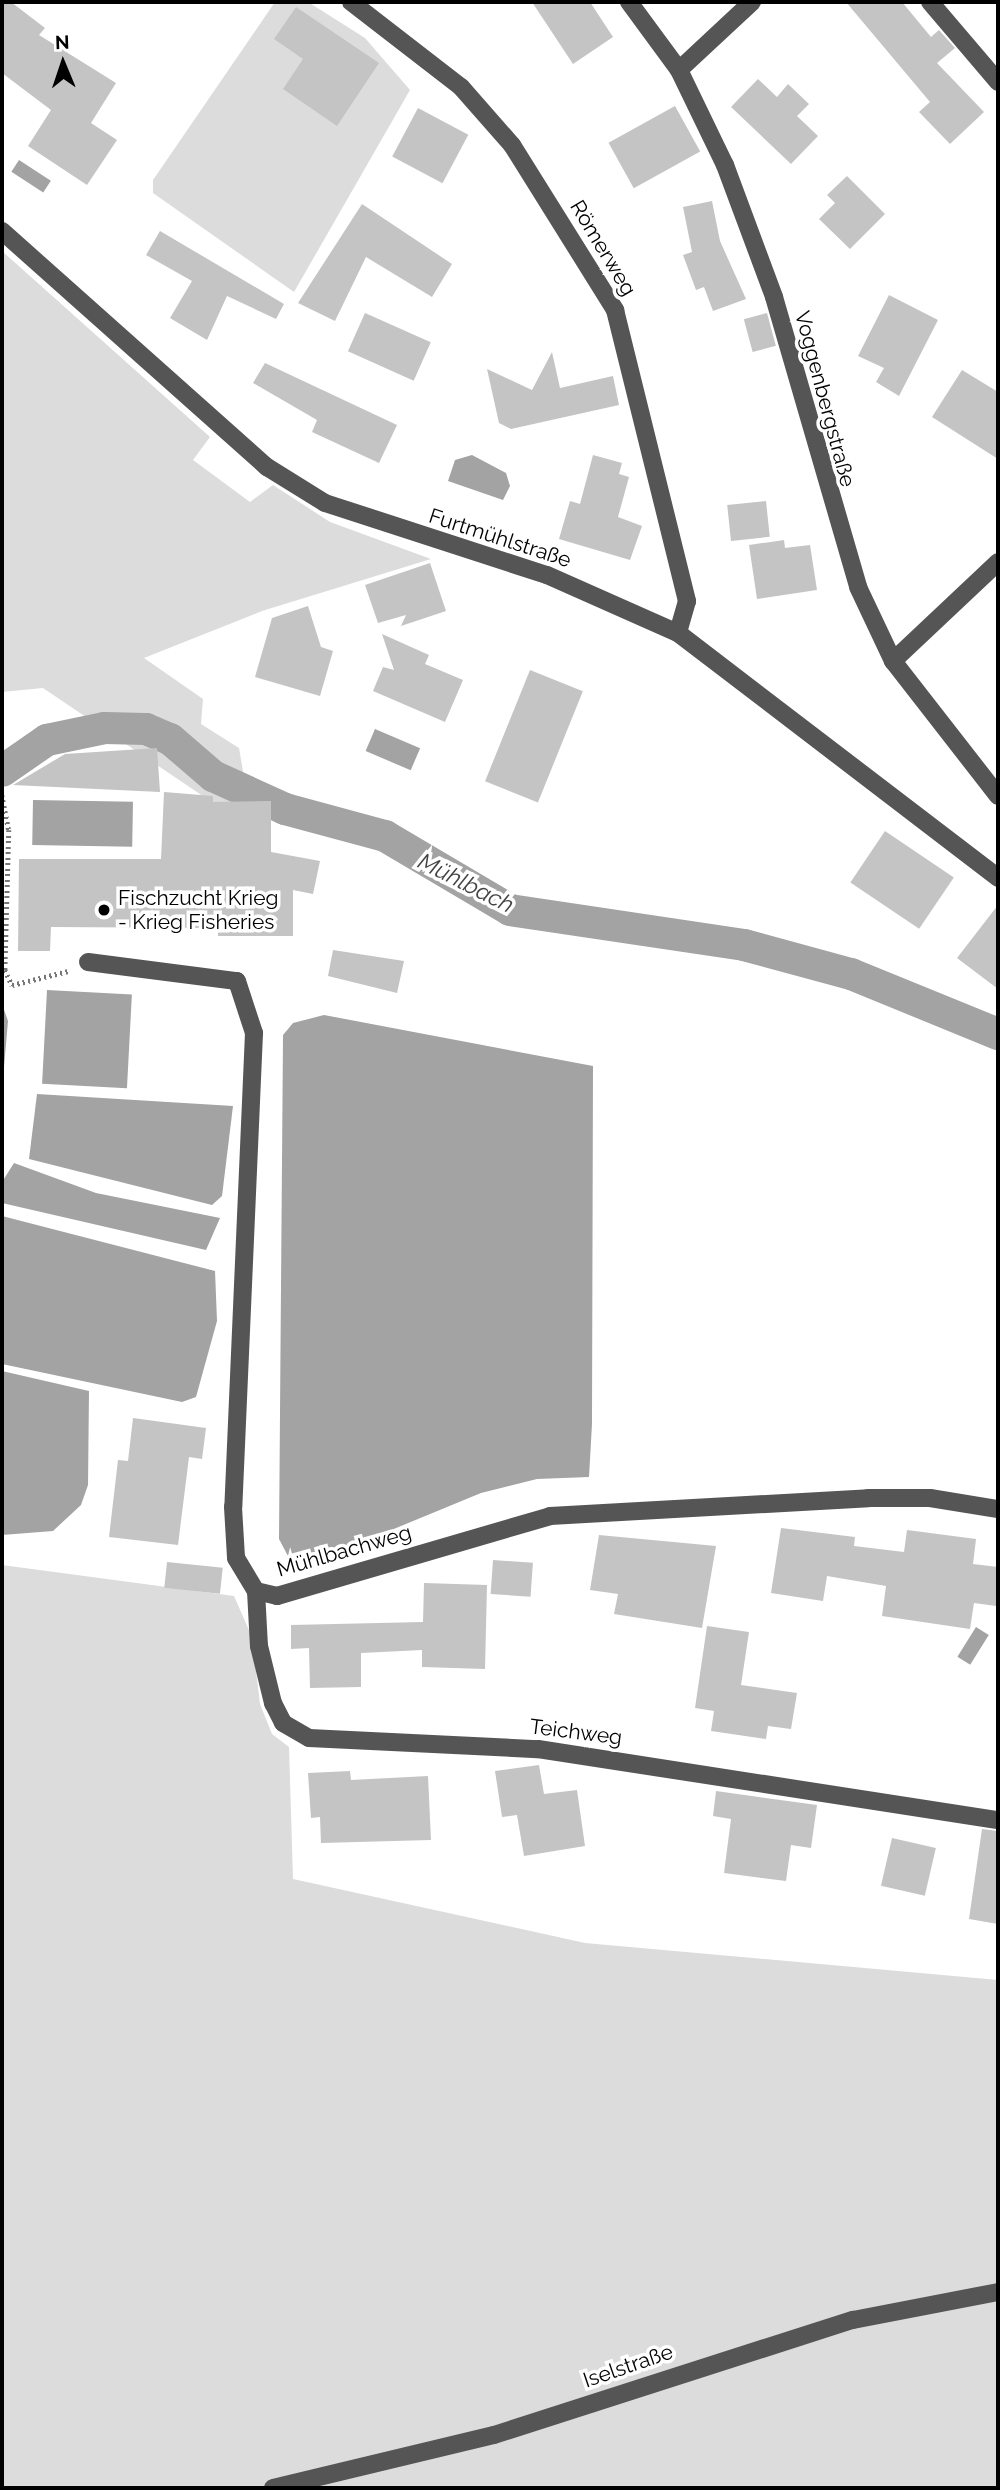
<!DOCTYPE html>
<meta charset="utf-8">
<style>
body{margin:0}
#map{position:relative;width:1000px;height:2490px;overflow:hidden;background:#fff;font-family:Raleway,sans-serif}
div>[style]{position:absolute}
.green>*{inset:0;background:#dcdcdc}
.water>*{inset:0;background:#a3a3a3;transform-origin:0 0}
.canal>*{height:32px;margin:-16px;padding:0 16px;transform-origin:16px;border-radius:16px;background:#a3a3a3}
.building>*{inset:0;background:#c4c4c4;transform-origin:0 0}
.path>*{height:4.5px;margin-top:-2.25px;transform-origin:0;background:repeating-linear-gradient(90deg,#777 0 2px,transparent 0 5.5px)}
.minor>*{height:18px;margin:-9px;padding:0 9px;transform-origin:9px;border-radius:9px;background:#555}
.dots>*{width:19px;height:19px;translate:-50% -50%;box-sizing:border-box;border:4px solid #fff;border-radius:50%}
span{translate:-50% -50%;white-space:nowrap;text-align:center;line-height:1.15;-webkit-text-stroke:7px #fff;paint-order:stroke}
.street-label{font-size:21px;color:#000}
.poi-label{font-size:21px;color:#000}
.left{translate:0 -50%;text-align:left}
.water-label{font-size:23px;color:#444;font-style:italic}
.frame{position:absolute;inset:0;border:4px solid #000;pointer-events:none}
.north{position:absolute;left:28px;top:28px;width:70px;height:70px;-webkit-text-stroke:5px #fff;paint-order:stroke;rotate:358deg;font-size:19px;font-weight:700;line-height:28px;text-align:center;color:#000}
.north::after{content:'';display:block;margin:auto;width:24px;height:32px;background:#000;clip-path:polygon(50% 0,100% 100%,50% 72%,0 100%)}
</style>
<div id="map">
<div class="green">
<i style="clip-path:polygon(275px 2px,308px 2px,365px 38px,410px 90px,294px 292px,153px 193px,153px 180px)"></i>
<i style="clip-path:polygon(2px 251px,210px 437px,193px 460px,250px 502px,273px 485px,330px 522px,431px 559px,262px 611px,144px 658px,203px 699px,201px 724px,239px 748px,244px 777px,225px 811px,43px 688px,2px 692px)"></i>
<i style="clip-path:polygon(2px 1565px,234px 1596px,252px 1637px,260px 1704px,272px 1734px,289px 1747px,293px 1879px,585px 1943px,998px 1980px,998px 2488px,2px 2488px)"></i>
</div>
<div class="water">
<i style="left:19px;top:160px;width:38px;height:14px;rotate:33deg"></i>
<i style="clip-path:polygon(472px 455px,506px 473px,510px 486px,503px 500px,448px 481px,455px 460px)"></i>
<i style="left:375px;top:729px;width:49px;height:24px;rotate:23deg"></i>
<i style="left:33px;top:800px;width:100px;height:45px;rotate:1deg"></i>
<i style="left:47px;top:990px;width:85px;height:94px;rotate:3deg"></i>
<i style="clip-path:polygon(2px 1004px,8px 1021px,2px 1090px)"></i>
<i style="clip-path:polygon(324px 1015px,593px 1066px,592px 1424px,589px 1477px,537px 1479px,481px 1493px,338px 1552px,289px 1558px,279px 1539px,283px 1035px,293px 1023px)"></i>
<i style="clip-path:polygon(37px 1094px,233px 1106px,222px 1196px,212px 1205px,29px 1159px)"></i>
<i style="clip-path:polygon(14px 1163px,96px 1193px,220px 1218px,206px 1250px,2px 1203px,2px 1182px)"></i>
<i style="clip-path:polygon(2px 1216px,215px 1271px,217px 1321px,196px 1397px,182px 1402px,2px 1364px)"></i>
<i style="clip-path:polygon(2px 1371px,89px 1391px,88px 1485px,81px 1505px,53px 1531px,2px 1535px)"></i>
<i style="left:976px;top:1627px;width:15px;height:35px;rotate:32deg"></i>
</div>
<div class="canal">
<i style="left:2px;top:771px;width:55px;rotate:-34.6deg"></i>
<i style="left:47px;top:740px;width:59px;rotate:-11.7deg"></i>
<i style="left:105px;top:728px;width:41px;rotate:1.4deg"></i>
<i style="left:146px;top:729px;width:26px;rotate:23deg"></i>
<i style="left:170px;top:739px;width:57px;rotate:40.7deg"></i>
<i style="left:213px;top:776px;width:79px;rotate:24.6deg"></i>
<i style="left:285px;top:809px;width:104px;rotate:15.1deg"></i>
<i style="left:385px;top:836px;width:145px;rotate:30.6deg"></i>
<i style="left:510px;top:910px;width:237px;rotate:8.5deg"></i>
<i style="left:744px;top:945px;width:111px;rotate:15.2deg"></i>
<i style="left:851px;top:974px;width:159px;rotate:22.2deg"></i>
</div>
<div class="building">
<i style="clip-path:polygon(2px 2px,11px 2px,45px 28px,39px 35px,116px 83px,91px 123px,117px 140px,87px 185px,28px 146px,51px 110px,2px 73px)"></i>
<i style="clip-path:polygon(532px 2px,590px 2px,613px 37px,573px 64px)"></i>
<i style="clip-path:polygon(846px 2px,902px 2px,931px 37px,939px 30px,955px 48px,937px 63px,984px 112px,950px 144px,919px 112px,930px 102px)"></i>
<i style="clip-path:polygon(296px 7px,379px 63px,337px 126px,283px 89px,303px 59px,274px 39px)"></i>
<i style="clip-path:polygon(758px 79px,777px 97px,788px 84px,809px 104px,797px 116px,818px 136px,791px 164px,731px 107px)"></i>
<i style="left:675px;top:106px;width:52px;height:76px;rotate:61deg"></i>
<i style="left:418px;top:108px;width:57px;height:55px;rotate:28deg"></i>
<i style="clip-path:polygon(847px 176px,885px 214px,850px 249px,819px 219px,835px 203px,827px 195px)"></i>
<i style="clip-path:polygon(712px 201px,720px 241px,746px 299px,713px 311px,704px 287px,696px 290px,683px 255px,692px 252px,683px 207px)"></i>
<i style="clip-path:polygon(362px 204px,452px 264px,432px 297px,366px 257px,335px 321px,298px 303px)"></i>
<i style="clip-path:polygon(160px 231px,284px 304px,276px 319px,227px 296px,207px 340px,170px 318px,192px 281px,146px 255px)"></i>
<i style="clip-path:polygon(889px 295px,938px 320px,899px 396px,876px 382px,884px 368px,858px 356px)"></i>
<i style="left:365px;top:313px;width:72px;height:42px;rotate:24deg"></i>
<i style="left:767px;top:313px;width:34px;height:24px;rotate:75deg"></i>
<i style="clip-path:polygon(552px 352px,560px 388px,613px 376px,619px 405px,511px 429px,499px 423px,487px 369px,532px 390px)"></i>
<i style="clip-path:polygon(265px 363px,397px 425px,379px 463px,312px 432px,317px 420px,253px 383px)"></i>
<i style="clip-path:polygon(962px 370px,998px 392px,998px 459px,932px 417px)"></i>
<i style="clip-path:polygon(593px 455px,622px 463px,619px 474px,629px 477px,618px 517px,642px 526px,630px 560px,559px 539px,570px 501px,580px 504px)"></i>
<i style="left:766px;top:501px;width:36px;height:39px;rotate:84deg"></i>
<i style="clip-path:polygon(784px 540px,785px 548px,810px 545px,817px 590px,757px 599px,749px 545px)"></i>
<i style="clip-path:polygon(430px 563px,446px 611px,401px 626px,406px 615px,378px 623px,365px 585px)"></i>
<i style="clip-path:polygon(308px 606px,321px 647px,333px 651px,320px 696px,255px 677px,272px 618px)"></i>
<i style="clip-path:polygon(382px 634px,429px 655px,425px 664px,463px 680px,445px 722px,373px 691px,383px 667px,394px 670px)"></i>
<i style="left:530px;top:670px;width:57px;height:120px;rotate:22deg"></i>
<i style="clip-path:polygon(157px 748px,160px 792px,13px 785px,65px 754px)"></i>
<i style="clip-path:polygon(164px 792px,213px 796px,213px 802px,271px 801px,271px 852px,320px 861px,313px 894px,293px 890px,293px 936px,218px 936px,218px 928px,51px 927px,50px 951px,18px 951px,19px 859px,161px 859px)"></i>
<i style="left:885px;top:831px;width:83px;height:62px;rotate:34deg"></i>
<i style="clip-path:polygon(998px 905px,998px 989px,957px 958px)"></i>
<i style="clip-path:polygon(333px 950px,404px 961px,397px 993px,328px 976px)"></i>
<i style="clip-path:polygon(133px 1418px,206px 1428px,202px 1459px,189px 1457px,178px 1545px,109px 1537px,118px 1460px,128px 1461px)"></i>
<i style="clip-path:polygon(781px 1528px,855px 1537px,854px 1546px,904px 1552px,907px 1530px,976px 1539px,973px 1564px,998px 1567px,996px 1606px,974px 1603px,970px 1629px,882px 1616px,886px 1586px,827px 1576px,823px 1601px,771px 1593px)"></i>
<i style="clip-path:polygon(599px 1535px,716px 1546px,702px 1628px,614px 1614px,618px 1594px,590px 1590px)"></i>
<i style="left:493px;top:1560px;width:40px;height:34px;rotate:4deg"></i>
<i style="left:167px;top:1562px;width:56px;height:26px;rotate:6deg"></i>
<i style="clip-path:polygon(424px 1583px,487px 1585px,485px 1669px,422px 1667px,422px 1650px,361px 1653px,361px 1687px,310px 1688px,309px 1648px,291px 1649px,291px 1625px,423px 1622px)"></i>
<i style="clip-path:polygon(707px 1626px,749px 1632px,741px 1685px,797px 1693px,791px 1729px,768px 1726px,766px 1739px,711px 1731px,714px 1711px,695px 1708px)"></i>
<i style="clip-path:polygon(539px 1765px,544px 1794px,577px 1790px,585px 1846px,524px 1856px,517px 1815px,502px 1817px,495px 1771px)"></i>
<i style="clip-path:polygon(350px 1771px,351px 1780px,428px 1776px,431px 1840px,321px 1843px,320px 1817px,311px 1818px,308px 1773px)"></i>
<i style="clip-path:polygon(716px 1791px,817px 1805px,811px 1848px,791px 1845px,786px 1881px,724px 1873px,731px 1819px,713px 1816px)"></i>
<i style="clip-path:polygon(982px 1829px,998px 1831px,998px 1924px,969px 1919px)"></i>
<i style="left:892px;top:1838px;width:45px;height:49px;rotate:13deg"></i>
</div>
<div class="path">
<i style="left:2px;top:795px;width:36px;rotate:79deg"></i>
<i style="left:9px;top:830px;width:140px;rotate:91.6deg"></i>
<i style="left:5px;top:970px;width:17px;rotate:65deg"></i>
<i style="left:12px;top:985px;width:58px;rotate:-14deg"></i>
</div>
<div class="minor">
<i style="left:351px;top:2px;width:139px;rotate:37.7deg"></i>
<i style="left:461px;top:87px;width:77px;rotate:48.7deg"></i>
<i style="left:512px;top:145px;width:195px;rotate:58deg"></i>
<i style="left:615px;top:310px;width:300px;rotate:76.1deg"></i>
<i style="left:687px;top:601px;width:33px;rotate:106deg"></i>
<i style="left:629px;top:2px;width:84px;rotate:53.7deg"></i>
<i style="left:679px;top:70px;width:106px;rotate:64.2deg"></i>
<i style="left:725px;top:165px;width:141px;rotate:69.6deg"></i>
<i style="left:774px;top:297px;width:302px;rotate:73.8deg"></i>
<i style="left:858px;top:587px;width:82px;rotate:64.7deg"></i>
<i style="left:893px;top:661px;width:171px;rotate:52.1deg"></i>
<i style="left:930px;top:2px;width:105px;rotate:49.6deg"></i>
<i style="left:679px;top:70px;width:100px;rotate:-43deg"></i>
<i style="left:2px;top:231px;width:355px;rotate:41.7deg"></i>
<i style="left:267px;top:467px;width:68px;rotate:31.8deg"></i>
<i style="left:325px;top:503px;width:233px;rotate:18deg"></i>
<i style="left:547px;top:575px;width:143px;rotate:23.9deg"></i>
<i style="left:678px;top:633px;width:403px;rotate:37.4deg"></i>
<i style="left:893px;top:661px;width:144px;rotate:-43.3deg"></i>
<i style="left:88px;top:962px;width:150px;rotate:7.3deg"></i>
<i style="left:237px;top:981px;width:55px;rotate:71.9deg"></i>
<i style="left:254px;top:1033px;width:474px;rotate:92.5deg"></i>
<i style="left:233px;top:1507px;width:51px;rotate:86.6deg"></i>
<i style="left:236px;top:1558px;width:39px;rotate:59deg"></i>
<i style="left:256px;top:1591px;width:22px;rotate:13deg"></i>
<i style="left:277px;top:1596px;width:284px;rotate:-16.3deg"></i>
<i style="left:550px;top:1516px;width:319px;rotate:-3.2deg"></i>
<i style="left:868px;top:1498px;width:62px"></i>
<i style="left:930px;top:1498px;width:69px;rotate:9.2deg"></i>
<i style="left:256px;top:1591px;width:55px;rotate:86.9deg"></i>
<i style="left:259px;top:1646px;width:59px;rotate:76.2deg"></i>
<i style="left:273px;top:1703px;width:22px;rotate:63deg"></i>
<i style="left:283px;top:1723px;width:30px;rotate:30deg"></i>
<i style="left:309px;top:1738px;width:229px;rotate:2.8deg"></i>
<i style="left:538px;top:1749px;width:465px;rotate:8.8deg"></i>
<i style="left:273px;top:2488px;width:227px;rotate:-13.5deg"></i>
<i style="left:494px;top:2435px;width:377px;rotate:-17.8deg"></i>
<i style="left:853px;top:2320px;width:148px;rotate:-10.9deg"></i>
</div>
<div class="dots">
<i style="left:104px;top:910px;background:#000"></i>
</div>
<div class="street-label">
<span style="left:603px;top:248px;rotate:59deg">Römerweg</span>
<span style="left:825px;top:399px;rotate:75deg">Voggenbergstraße</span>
<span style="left:500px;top:538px;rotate:18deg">Furtmühlstraße</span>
<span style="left:344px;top:1551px;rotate:-16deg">Mühlbachweg</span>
<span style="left:576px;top:1732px;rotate:7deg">Teichweg</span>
<span style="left:628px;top:2366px;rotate:-19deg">Iselstraße</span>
</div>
<div class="poi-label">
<span class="left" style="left:118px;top:910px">Fischzucht Krieg<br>- Krieg Fisheries</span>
</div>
<div class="water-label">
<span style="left:466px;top:883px;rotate:27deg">Mühlbach</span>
</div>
<div class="frame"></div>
<div class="north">N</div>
</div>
